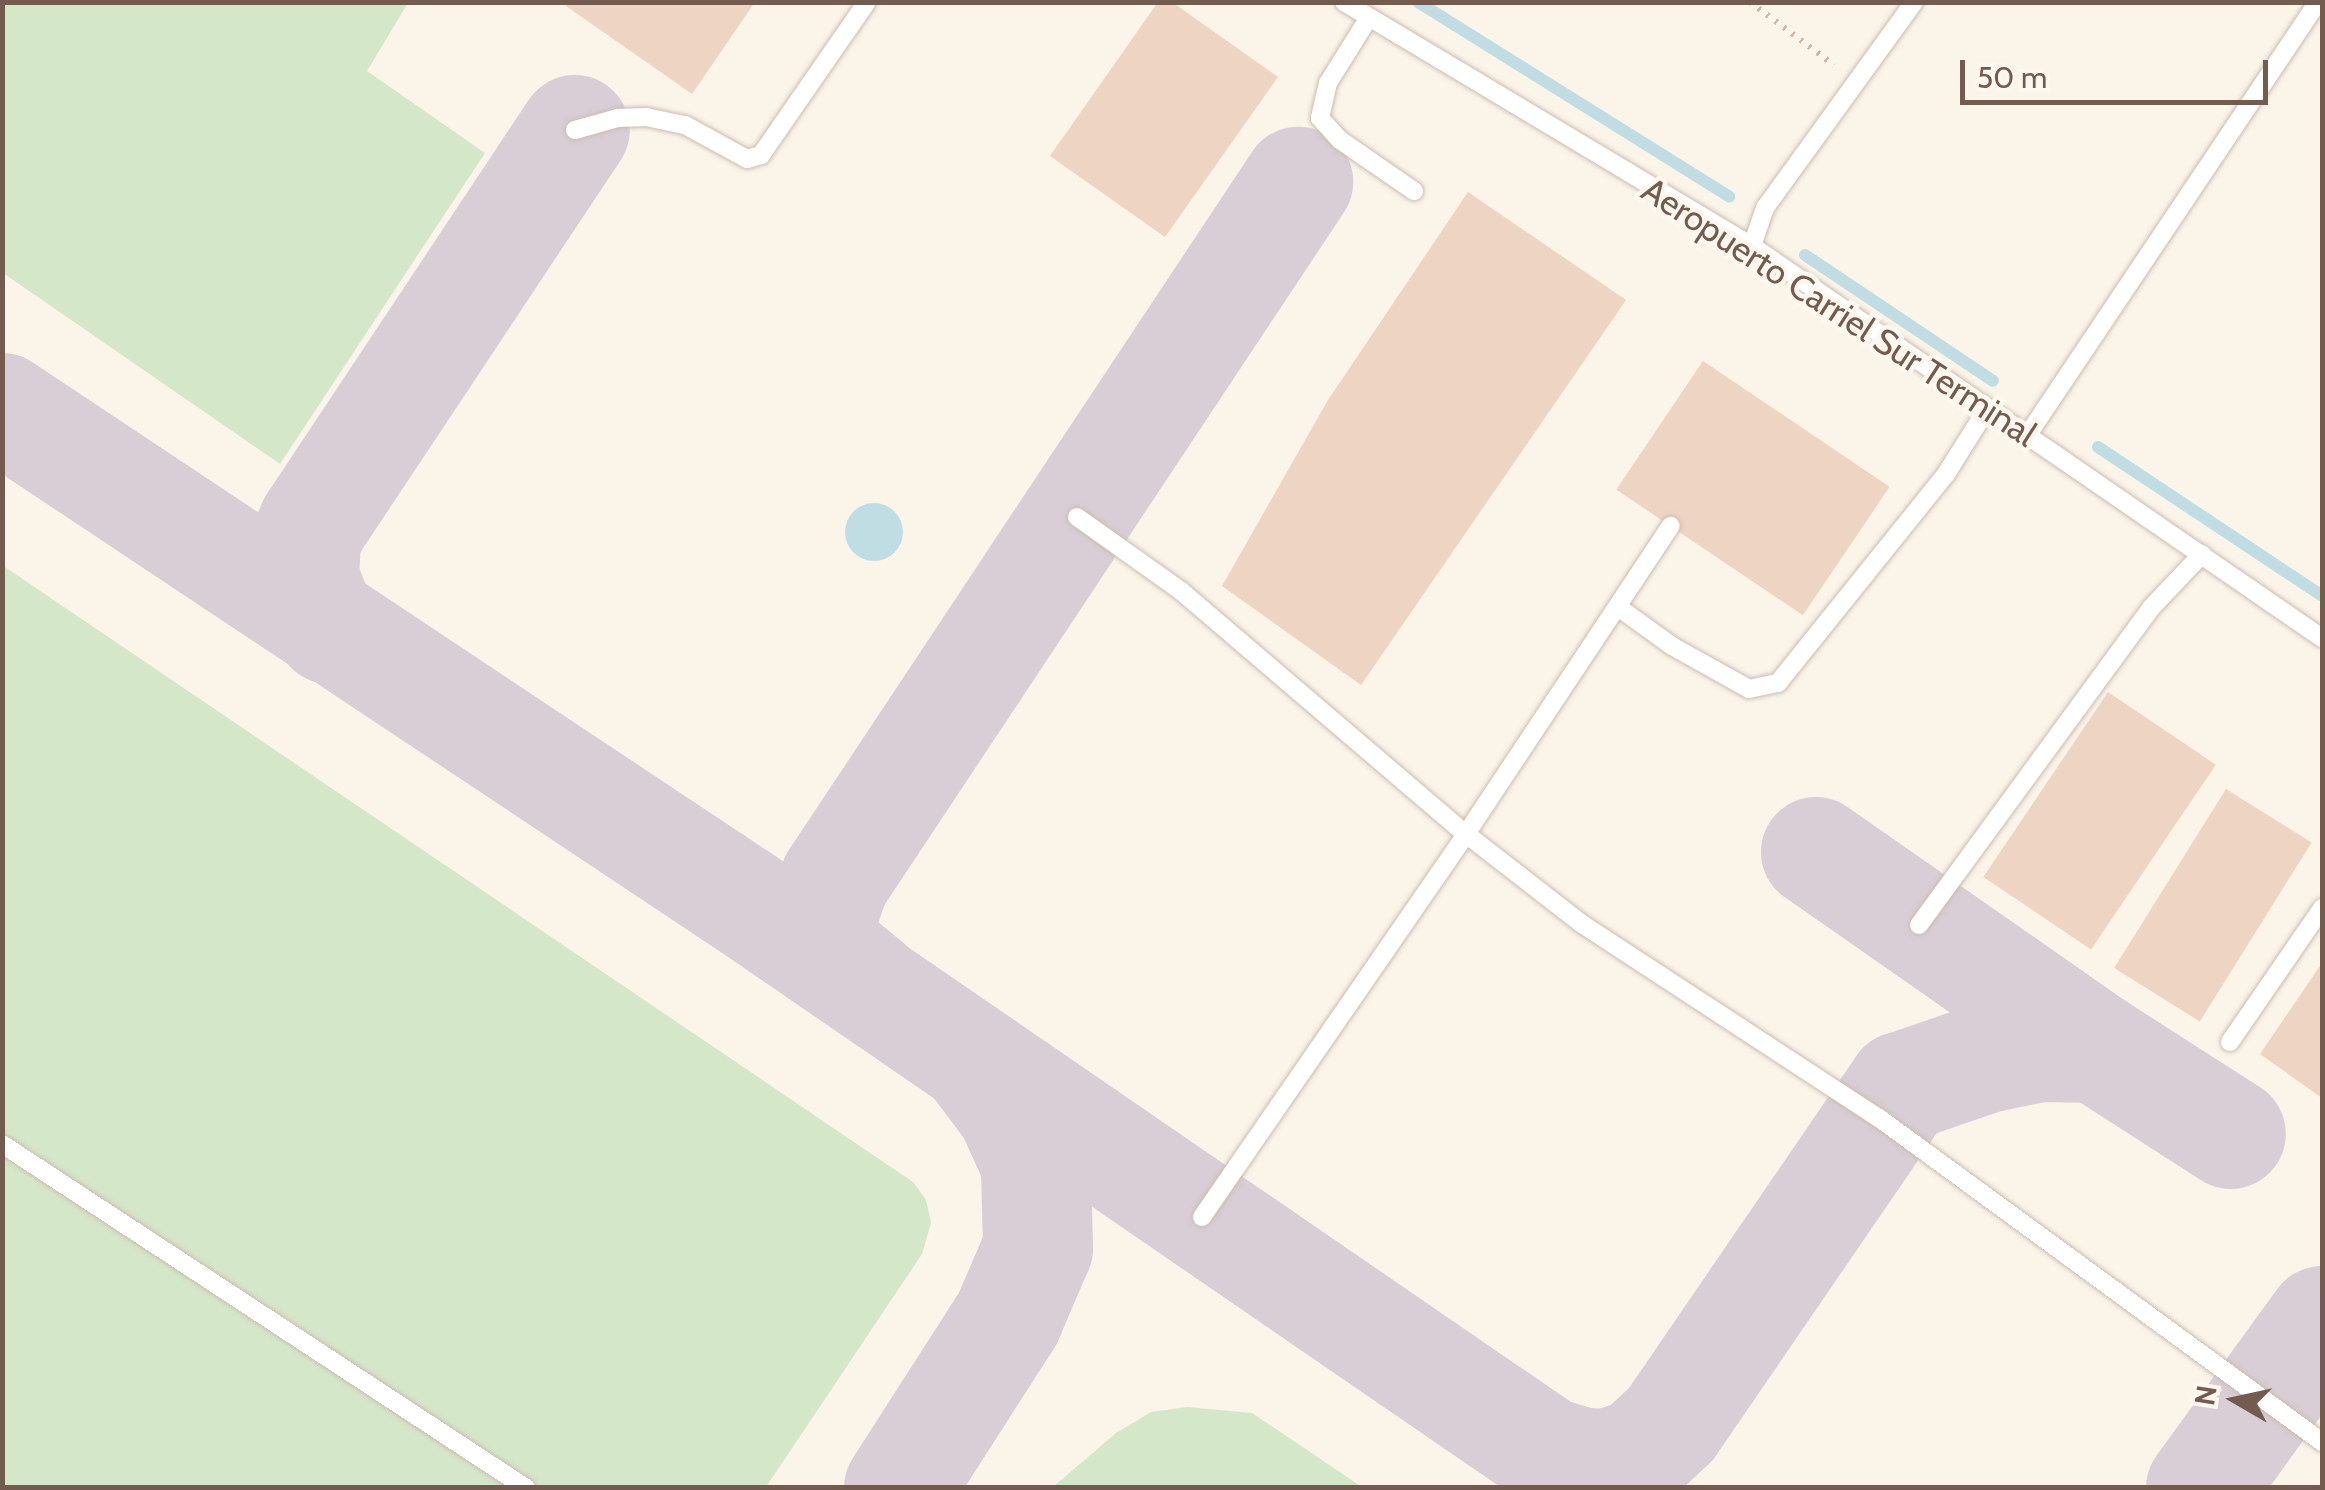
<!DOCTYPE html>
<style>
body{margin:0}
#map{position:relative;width:2325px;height:1490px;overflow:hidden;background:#fbf4e9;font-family:Cabin,sans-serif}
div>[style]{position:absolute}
.green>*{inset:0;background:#d5e7c9}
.water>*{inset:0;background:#bfdde3}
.round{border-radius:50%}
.stream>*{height:12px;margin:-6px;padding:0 6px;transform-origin:6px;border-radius:6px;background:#bfdde3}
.taxiway>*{height:110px;margin:-55px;padding:0 55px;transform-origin:55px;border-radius:55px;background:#d9ced6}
.building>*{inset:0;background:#edd4c3;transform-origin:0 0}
.path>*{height:6px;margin-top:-3px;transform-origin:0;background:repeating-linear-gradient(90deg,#d2b8a6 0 2.5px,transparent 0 10.5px)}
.roads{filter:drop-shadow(0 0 2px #ccbcb0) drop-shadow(0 0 2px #ccbcb0)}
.service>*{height:18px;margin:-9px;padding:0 9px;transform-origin:9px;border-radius:9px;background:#fff}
span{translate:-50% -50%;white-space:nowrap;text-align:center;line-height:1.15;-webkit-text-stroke:9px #fdf8ef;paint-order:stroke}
.street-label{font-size:35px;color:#735c4f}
.frame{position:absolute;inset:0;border:5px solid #735c4f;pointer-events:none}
.north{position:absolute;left:2185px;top:1350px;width:100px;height:100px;-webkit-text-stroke:8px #fdf8ef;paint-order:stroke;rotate:279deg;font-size:28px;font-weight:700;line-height:40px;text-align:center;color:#735c4f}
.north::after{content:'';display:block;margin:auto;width:35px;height:45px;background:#735c4f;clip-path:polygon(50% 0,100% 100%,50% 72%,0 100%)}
.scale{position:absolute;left:1960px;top:60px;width:308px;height:45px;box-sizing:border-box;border:5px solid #735c4f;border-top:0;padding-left:12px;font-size:30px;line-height:35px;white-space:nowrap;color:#735c4f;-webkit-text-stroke:8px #fdf8ef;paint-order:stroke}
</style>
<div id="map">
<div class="green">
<i style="clip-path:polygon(3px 2px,408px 3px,367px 71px,485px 153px,280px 464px,3px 273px)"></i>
<i style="clip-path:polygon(2px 565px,913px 1182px,926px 1200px,931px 1223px,922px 1254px,766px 1487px,3px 1487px)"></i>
<i style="clip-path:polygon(1187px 1407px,1252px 1413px,1362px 1487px,1053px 1487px,1116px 1433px,1151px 1412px)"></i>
</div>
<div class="water">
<i class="round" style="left:845px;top:503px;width:58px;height:58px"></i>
</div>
<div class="stream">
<i style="left:1418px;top:2px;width:367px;rotate:32deg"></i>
<i style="left:1805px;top:255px;width:226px;rotate:33.8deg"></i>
<i style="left:2098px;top:447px;width:269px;rotate:33.6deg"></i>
</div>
<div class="taxiway">
<i style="left:2px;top:408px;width:896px;rotate:33.62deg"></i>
<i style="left:748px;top:904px;width:1032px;rotate:34.46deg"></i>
<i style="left:330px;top:629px;width:19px;rotate:-129deg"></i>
<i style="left:318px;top:614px;width:40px;rotate:-111deg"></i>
<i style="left:304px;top:577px;width:36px;rotate:-87deg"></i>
<i style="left:306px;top:541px;width:18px;rotate:-68deg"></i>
<i style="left:313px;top:524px;width:473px;rotate:-56.4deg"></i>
<i style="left:1816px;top:852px;width:343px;rotate:34.9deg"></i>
<i style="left:868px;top:985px;width:60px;rotate:-140.4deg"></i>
<i style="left:822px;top:947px;width:21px;rotate:-98deg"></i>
<i style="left:819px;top:926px;width:49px;rotate:-70.8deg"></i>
<i style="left:835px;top:880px;width:838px;rotate:-56.44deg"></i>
<i style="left:1547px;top:1452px;width:38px;rotate:17deg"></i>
<i style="left:1583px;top:1463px;width:24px;rotate:2deg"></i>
<i style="left:1607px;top:1464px;width:35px;rotate:-18deg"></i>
<i style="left:1640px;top:1453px;width:42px;rotate:-43.1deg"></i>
<i style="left:1671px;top:1424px;width:409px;rotate:-55.6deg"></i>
<i style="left:1902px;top:1087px;width:89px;rotate:-19deg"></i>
<i style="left:1986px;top:1058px;width:55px;rotate:-11.5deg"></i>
<i style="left:2040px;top:1047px;width:57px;rotate:1deg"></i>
<i style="left:2097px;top:1048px;width:159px;rotate:32.7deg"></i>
<i style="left:899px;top:1488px;width:202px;rotate:-57.3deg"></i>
<i style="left:1008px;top:1318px;width:76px;rotate:-66.8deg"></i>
<i style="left:1038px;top:1248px;width:84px;rotate:-91.4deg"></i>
<i style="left:1036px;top:1164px;width:60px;rotate:-114.4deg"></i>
<i style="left:1011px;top:1109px;width:56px;rotate:-127.1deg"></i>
<i style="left:2201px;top:1488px;width:206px;rotate:-54.1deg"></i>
</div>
<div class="building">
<i style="clip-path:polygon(569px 2px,755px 2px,692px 94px,566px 6px)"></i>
<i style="clip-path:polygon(1158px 2px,1172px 2px,1278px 77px,1165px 237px,1050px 156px)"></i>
<i style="clip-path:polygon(1468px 192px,1626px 300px,1361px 685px,1222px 586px,1328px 400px)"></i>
<i style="left:1703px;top:361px;width:225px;height:155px;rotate:34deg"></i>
<i style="left:2108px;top:692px;width:130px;height:223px;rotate:34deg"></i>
<i style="left:2226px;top:789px;width:101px;height:211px;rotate:32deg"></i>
<i style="clip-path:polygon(2322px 963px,2322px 1098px,2260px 1054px)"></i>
</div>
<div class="path">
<i style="left:1750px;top:2px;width:105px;rotate:36.9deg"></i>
</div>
<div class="roads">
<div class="service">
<i style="left:1344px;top:2px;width:475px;rotate:30.9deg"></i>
<i style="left:1752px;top:246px;width:692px;rotate:34.52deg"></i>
<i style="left:1368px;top:19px;width:75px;rotate:122deg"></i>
<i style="left:1328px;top:83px;width:36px;rotate:103deg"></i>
<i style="left:1320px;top:118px;width:30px;rotate:48deg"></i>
<i style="left:1340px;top:140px;width:90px;rotate:34.6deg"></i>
<i style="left:575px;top:130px;width:45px;rotate:-15.6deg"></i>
<i style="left:618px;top:118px;width:28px;rotate:-2deg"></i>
<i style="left:646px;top:117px;width:40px;rotate:12deg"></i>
<i style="left:685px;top:125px;width:71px;rotate:28.7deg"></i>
<i style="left:747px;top:159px;width:15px;rotate:-16deg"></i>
<i style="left:761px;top:155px;width:186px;rotate:-55.3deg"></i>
<i style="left:1752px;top:246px;width:40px;rotate:-71.1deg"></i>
<i style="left:1765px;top:208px;width:254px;rotate:-54.1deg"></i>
<i style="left:2027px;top:436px;width:523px;rotate:-56.16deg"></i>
<i style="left:1077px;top:517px;width:128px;rotate:35.4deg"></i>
<i style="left:1181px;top:591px;width:375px;rotate:40.5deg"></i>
<i style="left:1466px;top:834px;width:147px;rotate:37.8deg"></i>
<i style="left:1582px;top:924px;width:355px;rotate:33.2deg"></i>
<i style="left:1879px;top:1118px;width:549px;rotate:36.18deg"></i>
<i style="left:1618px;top:607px;width:67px;rotate:35.8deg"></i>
<i style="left:1672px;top:646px;width:88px;rotate:29.2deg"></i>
<i style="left:1749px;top:689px;width:30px;rotate:-12deg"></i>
<i style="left:1778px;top:683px;width:268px;rotate:-51.2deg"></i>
<i style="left:1946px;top:474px;width:77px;rotate:-57.8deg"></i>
<i style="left:1919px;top:925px;width:393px;rotate:-53.8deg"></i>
<i style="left:2151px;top:608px;width:74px;rotate:-46.6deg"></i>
<i style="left:2230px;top:1042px;width:163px;rotate:-55.5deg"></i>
<i style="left:2px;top:1144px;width:627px;rotate:33.28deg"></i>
<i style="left:1202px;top:1217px;width:465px;rotate:-55.4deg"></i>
<i style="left:1466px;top:834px;width:370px;rotate:-56.4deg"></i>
</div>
</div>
<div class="street-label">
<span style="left:1839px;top:312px;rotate:33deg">Aeropuerto Carriel Sur Terminal</span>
</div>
<div class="frame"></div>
<div class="north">N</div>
<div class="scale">50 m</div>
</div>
